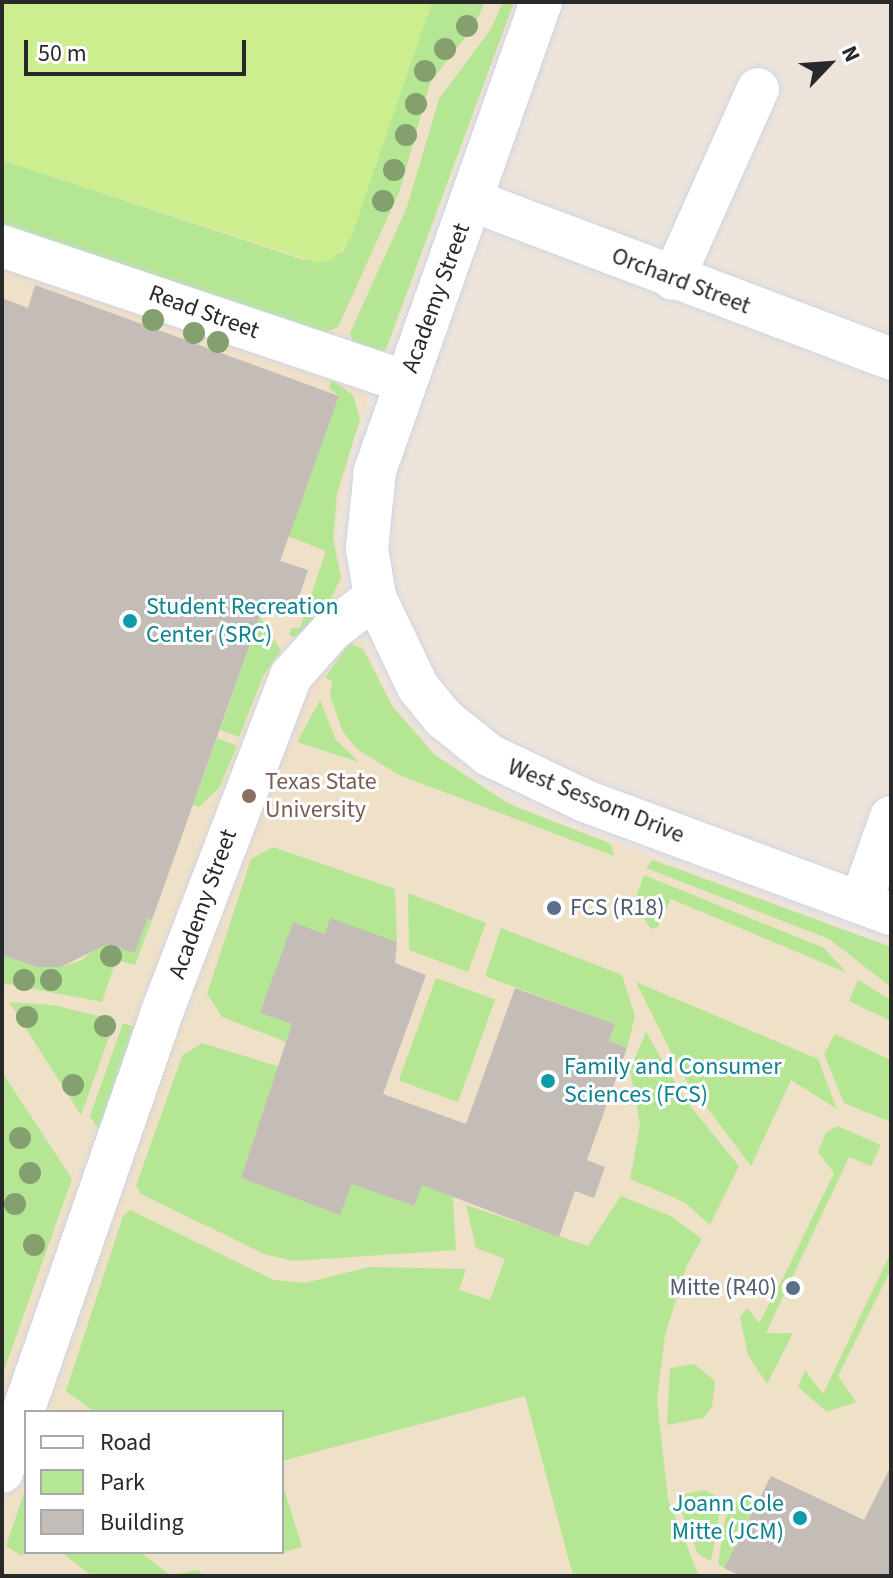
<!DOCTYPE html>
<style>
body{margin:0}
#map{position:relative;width:893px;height:1578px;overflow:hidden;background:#ece3da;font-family:"Source Sans 3",sans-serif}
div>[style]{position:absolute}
.education>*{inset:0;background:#efe0c8}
.green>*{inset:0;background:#b5e693;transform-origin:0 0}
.pitch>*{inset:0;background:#ccee8e}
.building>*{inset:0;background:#c4bdb7}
.roads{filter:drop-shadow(0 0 2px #cfd4e3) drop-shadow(0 0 2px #cfd4e3)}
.minor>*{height:42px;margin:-21px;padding:0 21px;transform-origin:21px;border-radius:21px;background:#fff}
.trees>*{width:22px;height:22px;margin:-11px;border-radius:50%;background:#83a06e}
.dots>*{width:22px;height:22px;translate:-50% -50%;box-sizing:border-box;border:4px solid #fff;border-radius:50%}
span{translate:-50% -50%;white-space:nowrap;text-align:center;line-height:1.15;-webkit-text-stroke:6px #fff;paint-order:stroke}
.street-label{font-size:24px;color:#292929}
.culture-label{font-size:24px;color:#0d838f}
.left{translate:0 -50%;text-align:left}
.right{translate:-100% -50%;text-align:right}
.education-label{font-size:24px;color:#785e54}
.service-label{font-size:24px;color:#4e5e75}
.frame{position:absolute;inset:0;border:4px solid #292929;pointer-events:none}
.legend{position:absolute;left:24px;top:1410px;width:260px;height:144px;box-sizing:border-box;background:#fff;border:2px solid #a9a9a9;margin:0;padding:10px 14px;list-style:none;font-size:24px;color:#292929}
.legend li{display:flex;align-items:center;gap:16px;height:40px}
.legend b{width:40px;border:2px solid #a9a9a9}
.north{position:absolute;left:789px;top:24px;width:80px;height:80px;-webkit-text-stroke:6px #fff;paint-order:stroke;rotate:65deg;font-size:22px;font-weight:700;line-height:32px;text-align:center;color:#292929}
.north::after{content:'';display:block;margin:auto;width:28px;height:36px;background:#292929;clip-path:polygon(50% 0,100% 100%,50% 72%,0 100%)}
.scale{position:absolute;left:24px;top:40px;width:222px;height:36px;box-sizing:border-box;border:4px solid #292929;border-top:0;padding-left:10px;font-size:24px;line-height:28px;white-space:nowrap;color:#292929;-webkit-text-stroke:6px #fff;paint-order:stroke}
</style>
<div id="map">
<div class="education">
<i style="clip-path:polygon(evenodd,2px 2px,515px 2px,350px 451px,335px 536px,342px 574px,365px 646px,391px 703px,436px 755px,481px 788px,541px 816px,891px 947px,891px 1576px,2px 1576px,2px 2px,26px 1412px,282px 1412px,282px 1552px,26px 1552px,26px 1412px)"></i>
</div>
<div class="green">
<i style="clip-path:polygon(432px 2px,485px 2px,474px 26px,430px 83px,400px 190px,338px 327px,324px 333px,2px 226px,2px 160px,304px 260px,343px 252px)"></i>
<i style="clip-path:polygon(503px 2px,514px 2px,386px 349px,372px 353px,354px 347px,350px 333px,407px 207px,439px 99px,491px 29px)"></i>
<i style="clip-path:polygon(332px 380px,353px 395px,360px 419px,337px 494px,333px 538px,341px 578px,324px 613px,295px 637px,289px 635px,291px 628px,300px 628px,326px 551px,288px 536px,339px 396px,329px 388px)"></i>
<i style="clip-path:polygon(260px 616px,281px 651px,263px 676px,239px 737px,220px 730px)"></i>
<i style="clip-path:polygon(349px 643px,363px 649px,392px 706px,435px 755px,509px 804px,611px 844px,614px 856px,399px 775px,357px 749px,343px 732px,330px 696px,332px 681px,325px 678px)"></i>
<i style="clip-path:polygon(320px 700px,336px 740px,359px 762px,297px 742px)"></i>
<i style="clip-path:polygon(217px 738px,237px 746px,219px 788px,199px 807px,193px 805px)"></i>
<i style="clip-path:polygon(273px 847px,395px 889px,397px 942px,331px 919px,325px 934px,294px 923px,261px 1013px,292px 1024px,286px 1042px,222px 1017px,207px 994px,251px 859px)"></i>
<i style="clip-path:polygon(653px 860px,891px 947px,891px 987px,829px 939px,646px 868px)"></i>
<i style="clip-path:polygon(644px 875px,824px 948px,847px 973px,671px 899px,658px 927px,651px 929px,634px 903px)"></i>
<i style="clip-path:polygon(408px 893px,486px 923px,468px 972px,409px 950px)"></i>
<i style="clip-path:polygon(148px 918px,152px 920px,135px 965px,116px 960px,102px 1002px,2px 983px,2px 955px,37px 967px,61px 967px,82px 960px,113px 933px,117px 947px,135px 953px)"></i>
<i style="clip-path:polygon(501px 928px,622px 975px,635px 1016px,627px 1048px,609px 1041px,615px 1024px,485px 976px)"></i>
<i style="left:436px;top:978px;width:63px;height:109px;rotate:20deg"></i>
<i style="clip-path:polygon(858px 980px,891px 1000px,891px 1021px,849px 1001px)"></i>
<i style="clip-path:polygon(636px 982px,818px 1059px,837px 1109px,791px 1080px,751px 1166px,683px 1076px)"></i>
<i style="clip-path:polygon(9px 1002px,53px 1005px,115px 1020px,81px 1115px)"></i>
<i style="clip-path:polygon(123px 1023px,136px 1028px,99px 1130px,90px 1116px)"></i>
<i style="clip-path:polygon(646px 1032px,686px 1101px,739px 1166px,710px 1225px,684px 1202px,630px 1179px,640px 1125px,630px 1070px)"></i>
<i style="clip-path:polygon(835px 1034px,891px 1060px,891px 1122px,844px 1103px,824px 1054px)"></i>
<i style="clip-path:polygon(202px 1043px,280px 1067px,241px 1178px,340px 1215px,352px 1183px,414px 1206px,429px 1166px,460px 1178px,453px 1198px,456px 1250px,293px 1261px,264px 1254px,141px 1194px,136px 1186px,182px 1056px)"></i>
<i style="clip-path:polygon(2px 1072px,72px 1179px,2px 1376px)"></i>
<i style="clip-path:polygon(837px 1126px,881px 1145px,871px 1166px,849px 1157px,766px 1333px,793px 1333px,767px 1384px,748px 1355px,740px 1317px,747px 1308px,759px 1323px,783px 1278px,834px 1173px,818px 1152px,826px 1133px)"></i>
<i style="clip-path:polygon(621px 1196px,671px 1216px,702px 1239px,687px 1265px,665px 1335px,657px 1401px,668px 1499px,699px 1576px,573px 1576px,525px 1396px,282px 1461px,282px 1412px,94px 1412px,66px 1391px,123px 1216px,130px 1210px,274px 1280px,305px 1283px,369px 1267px,466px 1269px,459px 1290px,490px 1300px,505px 1259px,476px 1248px,466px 1205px,588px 1246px)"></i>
<i style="clip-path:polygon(891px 1252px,891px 1269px,838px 1376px,856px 1402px,827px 1412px,798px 1387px,805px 1370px,823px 1394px)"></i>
<i style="clip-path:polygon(694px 1364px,715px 1381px,712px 1407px,703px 1418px,667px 1425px,670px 1368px)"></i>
<i style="clip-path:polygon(282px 1482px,302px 1547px,272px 1555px,282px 1552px)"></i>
<i style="clip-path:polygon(26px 1487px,26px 1550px,22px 1556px,6px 1546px)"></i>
<i style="clip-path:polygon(705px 1490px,718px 1497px,720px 1510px,711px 1561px,698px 1554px,675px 1496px)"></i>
<i style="clip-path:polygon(746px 1497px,759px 1498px,724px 1568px,718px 1564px,725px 1520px,731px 1504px)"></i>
<i style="clip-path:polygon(61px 1552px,140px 1552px,170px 1575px,198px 1570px,204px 1576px,92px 1576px)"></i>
</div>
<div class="pitch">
<i style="clip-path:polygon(2px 2px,432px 2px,351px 238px,332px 260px,318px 263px,2px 160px)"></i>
</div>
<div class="building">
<i style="clip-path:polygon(35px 285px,339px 396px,280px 561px,308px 570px,302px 588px,295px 608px,266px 599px,152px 920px,148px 918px,135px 953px,107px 944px,61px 967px,37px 967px,2px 955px,2px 298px,28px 308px)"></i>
<i style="clip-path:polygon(330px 918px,397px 942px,395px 963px,426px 975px,383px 1094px,466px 1124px,515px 988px,615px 1024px,609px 1041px,627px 1048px,587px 1160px,605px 1167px,594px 1198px,575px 1191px,559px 1237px,422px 1185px,414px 1206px,352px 1184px,340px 1215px,241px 1178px,292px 1024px,260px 1013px,293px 922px,325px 934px)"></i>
<i style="clip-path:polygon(891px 1466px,891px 1576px,741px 1576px,724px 1568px,771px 1476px,864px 1520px)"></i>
</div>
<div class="roads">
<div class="minor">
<i style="left:541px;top:2px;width:498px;rotate:109.5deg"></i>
<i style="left:375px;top:471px;width:77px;rotate:95.9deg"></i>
<i style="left:367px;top:548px;width:50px;rotate:80.7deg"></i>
<i style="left:375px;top:597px;width:100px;rotate:64.5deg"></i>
<i style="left:418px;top:687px;width:40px;rotate:51deg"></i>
<i style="left:443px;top:718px;width:59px;rotate:38.8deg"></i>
<i style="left:489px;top:755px;width:106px;rotate:25.6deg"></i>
<i style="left:585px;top:801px;width:326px;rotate:20.3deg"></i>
<i style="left:471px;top:200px;width:449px;rotate:20.7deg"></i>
<i style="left:2px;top:246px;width:425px;rotate:18.6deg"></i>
<i style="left:673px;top:279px;width:208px;rotate:-65.9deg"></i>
<i style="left:861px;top:902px;width:90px;rotate:-70.6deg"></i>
<i style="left:2px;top:1472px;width:487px;rotate:-70.8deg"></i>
<i style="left:162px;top:1012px;width:360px;rotate:-69deg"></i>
<i style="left:291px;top:676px;width:60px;rotate:-48.4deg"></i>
<i style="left:331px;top:631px;width:56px;rotate:-37.7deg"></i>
</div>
</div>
<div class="trees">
<i style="left:467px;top:26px"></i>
<i style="left:445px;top:49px"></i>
<i style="left:425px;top:71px"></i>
<i style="left:416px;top:104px"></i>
<i style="left:406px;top:135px"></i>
<i style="left:394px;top:170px"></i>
<i style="left:383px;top:201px"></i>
<i style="left:153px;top:320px"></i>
<i style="left:194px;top:333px"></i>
<i style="left:218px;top:342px"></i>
<i style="left:111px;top:956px"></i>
<i style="left:24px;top:980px"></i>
<i style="left:51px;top:980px"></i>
<i style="left:27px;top:1017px"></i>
<i style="left:105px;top:1026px"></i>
<i style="left:73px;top:1085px"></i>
<i style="left:20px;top:1138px"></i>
<i style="left:30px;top:1173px"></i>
<i style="left:15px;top:1204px"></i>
<i style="left:34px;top:1245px"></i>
</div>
<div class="dots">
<i style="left:130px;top:621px;background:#0f9aa8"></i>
<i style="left:249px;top:796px;background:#8d6e63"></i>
<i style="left:554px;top:908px;background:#5c6f8a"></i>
<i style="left:548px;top:1081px;background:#0f9aa8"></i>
<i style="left:793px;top:1288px;background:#5c6f8a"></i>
<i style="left:800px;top:1518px;background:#0f9aa8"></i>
</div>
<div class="street-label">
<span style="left:681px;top:281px;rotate:21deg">Orchard Street</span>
<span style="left:436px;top:298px;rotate:-70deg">Academy Street</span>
<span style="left:204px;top:312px;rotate:20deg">Read Street</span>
<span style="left:596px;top:801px;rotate:22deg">West Sessom Drive</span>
<span style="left:203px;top:904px;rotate:-70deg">Academy Street</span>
</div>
<div class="culture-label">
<span class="left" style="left:146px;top:621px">Student Recreation<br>Center (SRC)</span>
<span class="left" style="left:564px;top:1081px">Family and Consumer<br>Sciences (FCS)</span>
<span class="right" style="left:784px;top:1518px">Joann Cole<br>Mitte (JCM)</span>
</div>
<div class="education-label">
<span class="left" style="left:265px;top:796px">Texas State<br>University</span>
</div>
<div class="service-label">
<span class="left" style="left:570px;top:908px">FCS (R18)</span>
<span class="right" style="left:777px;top:1288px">Mitte (R40)</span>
</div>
<div class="frame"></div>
<ul class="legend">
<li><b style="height:10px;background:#fff"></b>Road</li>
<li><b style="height:22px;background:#b5e693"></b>Park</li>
<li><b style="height:22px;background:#c4bdb7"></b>Building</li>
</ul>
<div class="north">N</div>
<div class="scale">50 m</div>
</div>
